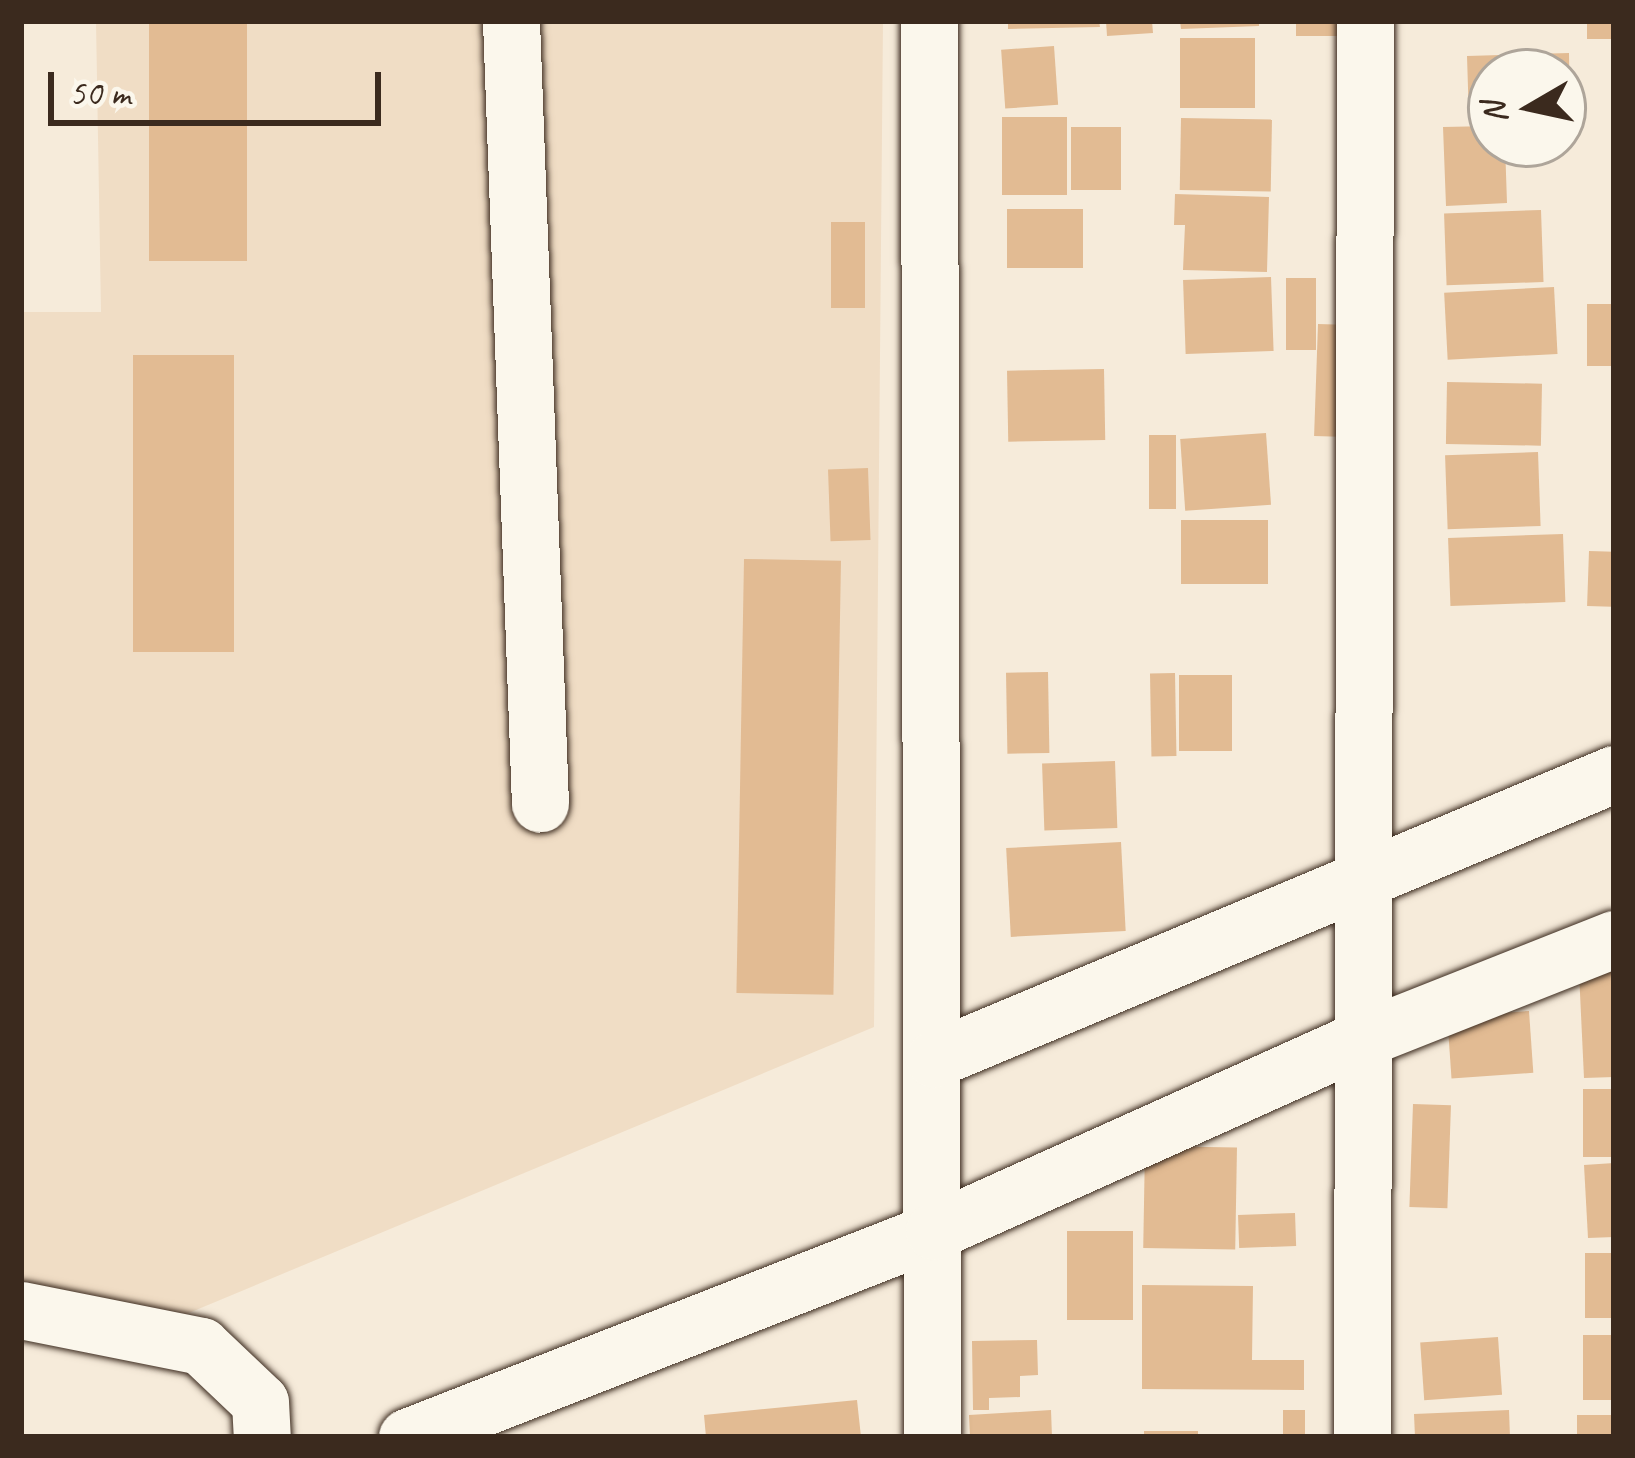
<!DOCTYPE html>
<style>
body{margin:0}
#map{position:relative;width:1635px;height:1458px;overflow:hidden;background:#f6ebda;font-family:Caveat,sans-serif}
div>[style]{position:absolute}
.built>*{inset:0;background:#f0ddc5}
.building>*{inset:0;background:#e2bb93;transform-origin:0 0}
.roads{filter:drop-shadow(0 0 3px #3b2a1e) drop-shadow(0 0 3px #3b2a1e)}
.minor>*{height:57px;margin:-28.5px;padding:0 28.5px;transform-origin:28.5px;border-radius:28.5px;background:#fbf7ec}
span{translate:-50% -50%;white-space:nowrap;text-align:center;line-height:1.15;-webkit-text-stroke:9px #fbf7ec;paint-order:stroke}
.frame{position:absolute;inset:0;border:24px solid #3b2a1e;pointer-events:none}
.north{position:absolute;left:1467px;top:48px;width:120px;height:120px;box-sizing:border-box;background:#fbf7ec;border:3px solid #aea59a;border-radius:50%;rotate:261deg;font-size:33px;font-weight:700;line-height:48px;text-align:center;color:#3b2a1e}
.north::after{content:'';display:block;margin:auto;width:42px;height:54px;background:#3b2a1e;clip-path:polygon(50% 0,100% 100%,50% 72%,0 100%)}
.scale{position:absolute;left:48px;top:72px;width:333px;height:54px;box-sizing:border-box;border:6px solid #3b2a1e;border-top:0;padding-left:15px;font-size:36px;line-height:42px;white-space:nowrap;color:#3b2a1e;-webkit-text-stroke:9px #fbf7ec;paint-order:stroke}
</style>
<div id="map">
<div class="built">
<i style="clip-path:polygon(96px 21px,883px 21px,874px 1027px,136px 1335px,21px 1305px,21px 312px,101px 312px)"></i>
</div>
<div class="building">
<i style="left:149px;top:21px;width:98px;height:240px"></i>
<i style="clip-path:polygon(1008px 21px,1099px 21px,1100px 27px,1008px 29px)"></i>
<i style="clip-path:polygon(1106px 21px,1152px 21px,1153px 33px,1107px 36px)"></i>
<i style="clip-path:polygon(1180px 21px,1259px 21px,1259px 26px,1181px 29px)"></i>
<i style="left:1296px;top:21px;width:52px;height:15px"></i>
<i style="left:1587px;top:21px;width:26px;height:18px"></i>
<i style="left:1180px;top:38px;width:75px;height:70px"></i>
<i style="left:1054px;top:46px;width:59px;height:53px;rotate:86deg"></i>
<i style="clip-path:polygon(1569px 53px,1570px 118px,1563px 118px,1563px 72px,1491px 72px,1491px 120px,1469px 120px,1467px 56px)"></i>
<i style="left:1002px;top:117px;width:65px;height:78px"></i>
<i style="left:1181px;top:118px;width:91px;height:72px;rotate:1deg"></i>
<i style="clip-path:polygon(1491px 126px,1491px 144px,1505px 144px,1507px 203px,1446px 206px,1443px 127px)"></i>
<i style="left:1071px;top:127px;width:50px;height:63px"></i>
<i style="clip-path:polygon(1175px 194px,1269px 197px,1267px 272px,1183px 270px,1185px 225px,1174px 225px)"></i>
<i style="left:1007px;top:209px;width:76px;height:59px"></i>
<i style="left:1541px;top:210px;width:72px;height:97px;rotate:88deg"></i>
<i style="left:831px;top:222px;width:34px;height:86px"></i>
<i style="left:1271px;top:277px;width:74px;height:88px;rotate:88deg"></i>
<i style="left:1286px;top:278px;width:30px;height:72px"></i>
<i style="left:1554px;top:287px;width:67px;height:110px;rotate:87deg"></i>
<i style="left:1587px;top:304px;width:26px;height:62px"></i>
<i style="left:1318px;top:324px;width:25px;height:112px;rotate:2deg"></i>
<i style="left:133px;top:355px;width:101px;height:297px"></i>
<i style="left:1104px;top:369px;width:71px;height:97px;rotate:89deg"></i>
<i style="left:1447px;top:382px;width:95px;height:62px;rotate:1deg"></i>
<i style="left:1266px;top:433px;width:72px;height:86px;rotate:86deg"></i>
<i style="left:1149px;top:435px;width:27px;height:74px"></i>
<i style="left:1538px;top:452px;width:74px;height:93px;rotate:88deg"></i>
<i style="left:868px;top:468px;width:72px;height:40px;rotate:88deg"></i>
<i style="left:1181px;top:520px;width:87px;height:64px"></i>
<i style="left:1563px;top:534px;width:68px;height:115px;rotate:88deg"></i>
<i style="left:1589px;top:551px;width:25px;height:55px;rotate:2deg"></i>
<i style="left:744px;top:559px;width:97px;height:434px;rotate:1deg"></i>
<i style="left:1048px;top:672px;width:81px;height:42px;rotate:89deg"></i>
<i style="left:1175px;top:673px;width:83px;height:25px;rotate:89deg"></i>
<i style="left:1179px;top:675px;width:53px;height:76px"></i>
<i style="left:1115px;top:761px;width:67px;height:73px;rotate:88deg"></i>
<i style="left:1121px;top:842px;width:89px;height:115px;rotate:87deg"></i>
<i style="clip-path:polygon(1614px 971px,1614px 1077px,1584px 1078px,1579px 972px)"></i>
<i style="left:1529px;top:1011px;width:62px;height:82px;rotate:86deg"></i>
<i style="left:1614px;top:1089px;width:68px;height:31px;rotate:90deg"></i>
<i style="left:1413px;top:1104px;width:38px;height:103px;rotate:2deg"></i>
<i style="left:1145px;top:1146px;width:92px;height:102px;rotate:1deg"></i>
<i style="clip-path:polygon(1614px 1163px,1614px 1237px,1588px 1238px,1584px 1165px)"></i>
<i style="left:1295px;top:1213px;width:33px;height:57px;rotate:88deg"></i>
<i style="left:1067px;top:1231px;width:66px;height:89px"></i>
<i style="left:1585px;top:1253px;width:29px;height:65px"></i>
<i style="clip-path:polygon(1142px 1285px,1253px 1286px,1252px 1360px,1304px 1360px,1304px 1390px,1142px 1389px)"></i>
<i style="left:1614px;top:1335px;width:65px;height:31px;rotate:90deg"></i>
<i style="left:1498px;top:1337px;width:58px;height:78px;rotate:86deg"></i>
<i style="clip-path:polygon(1037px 1340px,1038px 1375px,1020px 1376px,1020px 1397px,989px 1398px,989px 1410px,973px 1410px,972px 1341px)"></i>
<i style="clip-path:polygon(857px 1400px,861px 1437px,706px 1437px,704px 1415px)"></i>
<i style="clip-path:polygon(1051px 1410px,1052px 1437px,970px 1437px,969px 1415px)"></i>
<i style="left:1283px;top:1410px;width:22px;height:27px"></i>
<i style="clip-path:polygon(1509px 1410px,1510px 1437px,1415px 1437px,1414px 1414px)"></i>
<i style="left:1577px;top:1415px;width:37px;height:22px"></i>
<i style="left:1144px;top:1431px;width:54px;height:6px"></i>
</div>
<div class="roads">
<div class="minor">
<i style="left:511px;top:21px;width:783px;rotate:87.88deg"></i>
<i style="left:929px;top:21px;width:1416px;rotate:89.88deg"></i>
<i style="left:934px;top:1059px;width:737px;rotate:-22.74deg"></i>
<i style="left:21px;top:1310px;width:184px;rotate:11.3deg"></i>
<i style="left:201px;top:1346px;width:81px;rotate:43.5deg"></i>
<i style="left:260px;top:1402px;width:35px;rotate:87deg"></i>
<i style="left:407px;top:1437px;width:566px;rotate:-21.35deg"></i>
<i style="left:934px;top:1231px;width:471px;rotate:-24.2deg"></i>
<i style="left:1364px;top:1038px;width:269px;rotate:-21.6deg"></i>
<i style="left:1362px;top:1437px;width:1416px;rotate:-89.88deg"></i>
</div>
</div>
<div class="frame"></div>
<div class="north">N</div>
<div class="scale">50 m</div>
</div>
